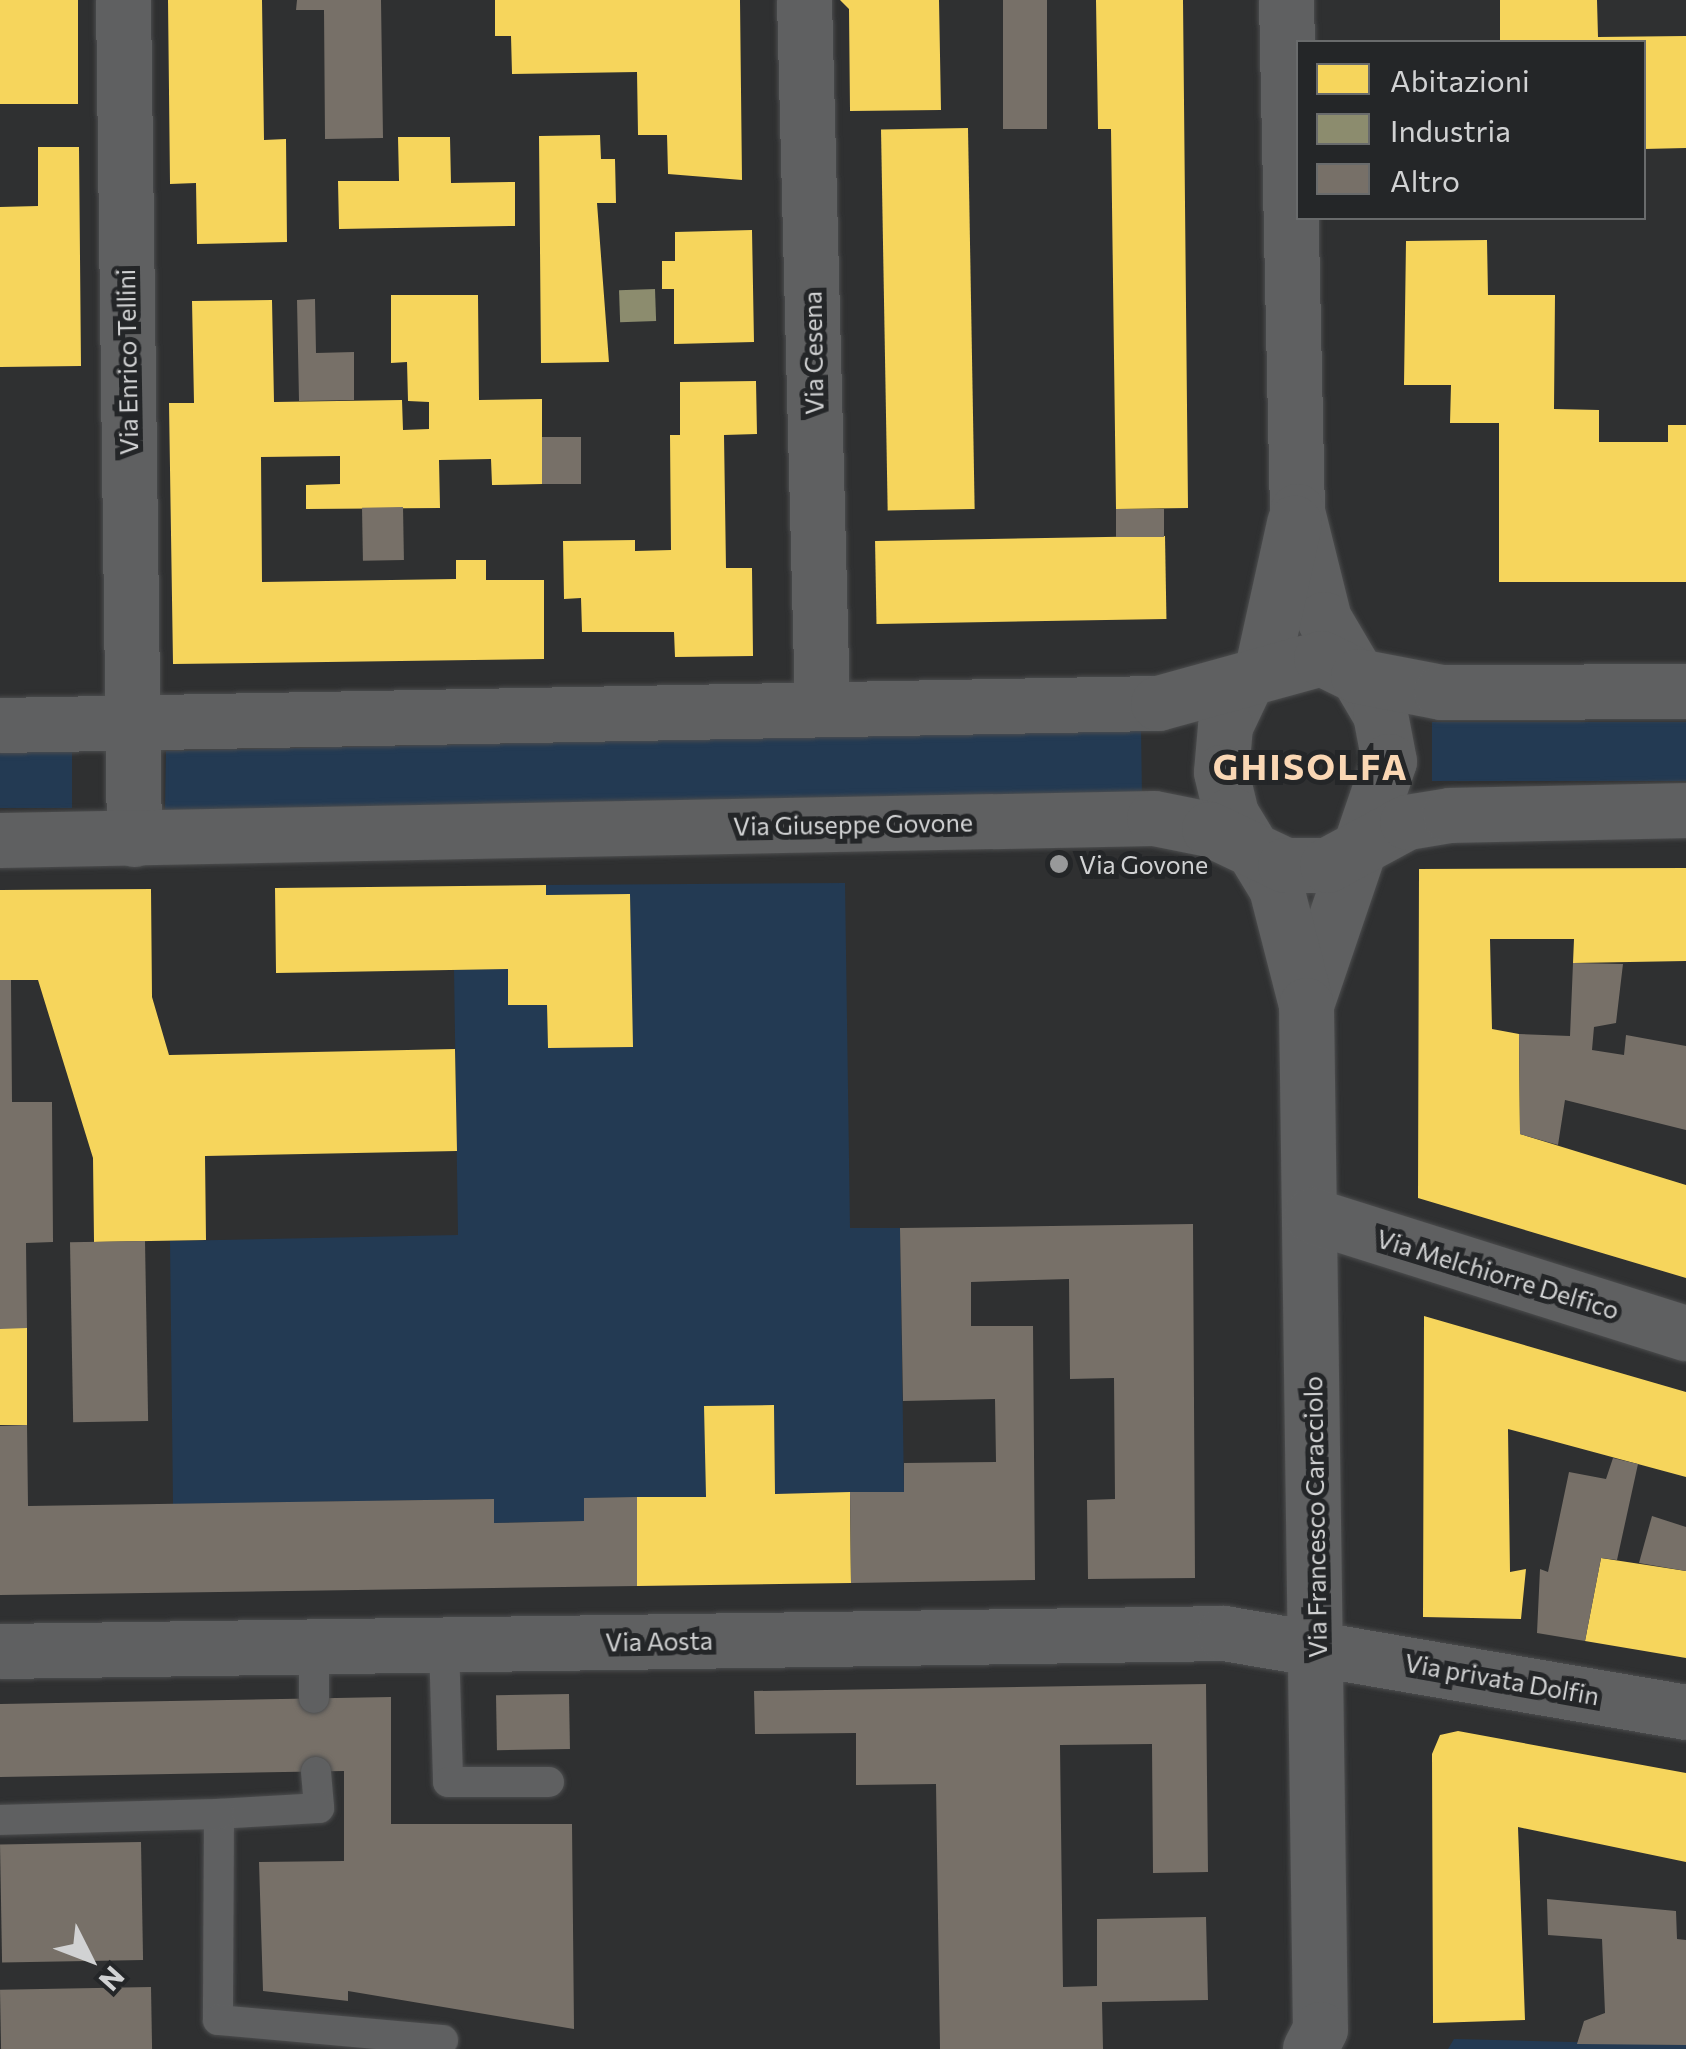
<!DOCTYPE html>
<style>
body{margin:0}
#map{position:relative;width:1686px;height:2049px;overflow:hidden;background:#2f3031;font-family:Commissioner,sans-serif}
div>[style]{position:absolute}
.green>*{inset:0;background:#233a53;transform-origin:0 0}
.homes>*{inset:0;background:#f6d55c;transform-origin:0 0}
.industry>*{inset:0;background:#8c8c6e;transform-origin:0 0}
.building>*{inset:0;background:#777068;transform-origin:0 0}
.roads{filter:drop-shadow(0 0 2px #4c4d4e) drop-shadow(0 0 2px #4c4d4e)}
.lane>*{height:30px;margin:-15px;padding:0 15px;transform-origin:15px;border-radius:15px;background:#5f6061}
.street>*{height:55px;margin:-27.5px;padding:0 27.5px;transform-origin:27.5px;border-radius:27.5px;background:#5f6061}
.dots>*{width:28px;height:28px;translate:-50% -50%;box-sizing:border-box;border:5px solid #242628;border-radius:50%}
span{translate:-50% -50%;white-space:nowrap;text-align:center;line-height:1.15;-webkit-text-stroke:10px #242628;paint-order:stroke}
.street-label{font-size:25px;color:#d1d2d3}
.poi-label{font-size:25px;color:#d1d2d3}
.left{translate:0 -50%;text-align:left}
.district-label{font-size:35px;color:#fad7b4;font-weight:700;letter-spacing:2.5px}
.legend{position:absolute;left:1296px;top:40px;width:350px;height:180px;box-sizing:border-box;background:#242628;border:2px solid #696b6c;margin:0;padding:12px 18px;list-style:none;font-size:30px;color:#d1d2d3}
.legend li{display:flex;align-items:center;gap:20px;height:50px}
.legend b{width:50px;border:2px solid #696b6c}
.north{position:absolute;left:40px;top:1909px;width:100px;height:100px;-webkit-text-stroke:8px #242628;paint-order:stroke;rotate:132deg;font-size:28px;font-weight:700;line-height:40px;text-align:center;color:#d1d2d3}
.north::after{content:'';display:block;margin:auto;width:35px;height:45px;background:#d1d2d3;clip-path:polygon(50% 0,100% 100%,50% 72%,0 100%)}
</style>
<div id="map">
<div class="green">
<i style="left:1686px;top:722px;width:59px;height:254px;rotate:90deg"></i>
<i style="clip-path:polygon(1141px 729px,1142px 798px,165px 810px,166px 751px)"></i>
<i style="left:72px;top:748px;width:60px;height:72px;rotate:90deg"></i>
<i style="clip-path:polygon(845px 883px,850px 1228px,900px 1228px,904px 1492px,775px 1494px,774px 1406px,705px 1406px,706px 1497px,584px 1498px,584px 1521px,494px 1523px,494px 1499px,173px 1504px,170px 1241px,458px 1235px,454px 969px,508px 969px,509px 1005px,547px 1005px,548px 1048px,632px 1047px,630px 894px,546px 895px,546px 885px)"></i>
<i style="clip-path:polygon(1454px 2039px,1686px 2045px,1686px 2049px,1448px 2049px)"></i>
</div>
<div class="homes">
<i style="left:0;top:0;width:78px;height:104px"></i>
<i style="clip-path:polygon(168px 0,262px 0,264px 140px,286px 139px,287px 242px,197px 244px,196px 183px,170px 184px)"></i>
<i style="clip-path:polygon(495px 0,740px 0,742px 180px,668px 174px,667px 135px,638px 135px,637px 72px,512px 74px,511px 36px,495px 36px)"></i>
<i style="clip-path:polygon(840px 0,939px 0,941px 110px,850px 111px,849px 9px)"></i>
<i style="clip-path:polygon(1096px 0,1183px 0,1188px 508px,1116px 509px,1111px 129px,1098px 129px)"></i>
<i style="clip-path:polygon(1500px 0,1597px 0,1598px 37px,1686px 36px,1686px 148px,1644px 149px,1644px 42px,1500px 42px)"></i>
<i style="left:968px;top:128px;width:381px;height:87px;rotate:89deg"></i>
<i style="clip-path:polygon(600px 135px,601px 159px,615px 159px,616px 203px,597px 203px,609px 362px,541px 363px,539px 136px)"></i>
<i style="clip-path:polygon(398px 137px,450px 137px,451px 183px,515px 182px,515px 226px,339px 229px,338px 181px,399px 181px)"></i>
<i style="clip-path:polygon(38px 147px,79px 147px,81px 366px,0 367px,0 207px,38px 206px)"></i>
<i style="clip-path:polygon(752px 230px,754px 342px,674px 344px,674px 289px,662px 289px,662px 261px,675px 261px,675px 232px)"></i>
<i style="clip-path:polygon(1487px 240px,1488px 295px,1555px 295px,1554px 409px,1599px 410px,1599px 442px,1668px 442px,1668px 425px,1686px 425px,1686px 582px,1499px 582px,1499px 423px,1450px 423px,1451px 385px,1404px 385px,1406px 241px)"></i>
<i style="clip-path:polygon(391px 295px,478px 295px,479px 400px,542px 399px,542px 484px,492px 485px,491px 459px,439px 460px,440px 508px,306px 509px,306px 485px,340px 484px,340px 456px,261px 457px,262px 582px,456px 579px,456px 560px,486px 560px,486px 580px,544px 580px,544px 659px,173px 664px,169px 403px,194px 403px,192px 301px,272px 300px,274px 402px,402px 400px,403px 430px,429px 429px,429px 402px,408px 401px,407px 362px,391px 363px)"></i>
<i style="clip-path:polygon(756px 381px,757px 434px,724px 435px,726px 568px,752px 568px,753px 656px,675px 657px,674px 632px,582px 632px,581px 598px,564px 599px,563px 541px,635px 540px,635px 551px,671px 550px,670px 435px,680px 435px,680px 382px)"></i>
<i style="left:1165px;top:536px;width:83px;height:290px;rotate:89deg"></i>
<i style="clip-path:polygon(1686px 868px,1686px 961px,1573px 963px,1574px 939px,1490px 939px,1492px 1029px,1519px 1034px,1520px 1134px,1686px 1185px,1686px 1278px,1418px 1198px,1419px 869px)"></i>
<i style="clip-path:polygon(546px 885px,546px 895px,630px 894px,633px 1047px,548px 1048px,547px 1005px,508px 1005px,508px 969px,276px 973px,275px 888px)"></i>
<i style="clip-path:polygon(151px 889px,152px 997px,169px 1055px,455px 1049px,457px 1151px,205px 1156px,206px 1240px,94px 1242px,93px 1158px,38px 980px,0 980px,0 890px)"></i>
<i style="clip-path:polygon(1424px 1316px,1686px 1392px,1686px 1477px,1508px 1429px,1510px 1572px,1526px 1569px,1521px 1619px,1423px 1617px)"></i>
<i style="left:27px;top:1328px;width:97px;height:27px;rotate:90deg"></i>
<i style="clip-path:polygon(774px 1405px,775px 1494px,850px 1492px,851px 1583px,637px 1586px,637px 1497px,706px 1497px,704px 1406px)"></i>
<i style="clip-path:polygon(1601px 1558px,1686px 1571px,1686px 1658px,1585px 1641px)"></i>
<i style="clip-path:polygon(1458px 1731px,1686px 1773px,1686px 1862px,1518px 1827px,1525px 2020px,1433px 2023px,1432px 1754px,1440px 1735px)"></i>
</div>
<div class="industry">
<i style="left:655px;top:289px;width:32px;height:36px;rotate:88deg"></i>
</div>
<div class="building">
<i style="clip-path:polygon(297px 0,381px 0,383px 138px,325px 139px,324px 10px,296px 10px)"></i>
<i style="left:1003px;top:0;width:44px;height:129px"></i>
<i style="clip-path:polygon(315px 299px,316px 353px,354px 352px,354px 400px,299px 401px,297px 300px)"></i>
<i style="left:542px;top:437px;width:39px;height:47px"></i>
<i style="left:403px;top:507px;width:53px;height:41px;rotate:89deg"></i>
<i style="left:1116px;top:509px;width:48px;height:28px"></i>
<i style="clip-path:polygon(1573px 963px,1623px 964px,1616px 1023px,1594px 1027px,1592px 1050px,1624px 1055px,1626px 1035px,1686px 1046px,1686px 1130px,1565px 1100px,1558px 1145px,1520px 1134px,1519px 1034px,1570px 1036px)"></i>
<i style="clip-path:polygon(0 980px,11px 980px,12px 1102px,52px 1102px,53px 1242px,26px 1243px,27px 1328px,0 1329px)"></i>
<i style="clip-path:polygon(1193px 1224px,1195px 1578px,1088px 1579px,1087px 1500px,1115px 1499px,1114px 1378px,1070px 1379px,1069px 1279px,971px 1282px,971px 1326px,1033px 1326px,1035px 1580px,851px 1583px,850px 1492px,904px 1492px,904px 1463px,996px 1462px,995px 1399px,903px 1401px,900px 1228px)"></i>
<i style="left:145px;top:1241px;width:180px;height:75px;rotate:89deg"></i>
<i style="clip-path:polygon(27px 1425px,28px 1506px,494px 1499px,494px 1523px,584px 1521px,584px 1498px,637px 1497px,637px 1586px,0 1595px,0 1426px)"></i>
<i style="clip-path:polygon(1613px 1458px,1638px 1464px,1617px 1560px,1601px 1558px,1585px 1641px,1537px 1633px,1540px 1569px,1548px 1572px,1569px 1472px,1606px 1479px)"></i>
<i style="clip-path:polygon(1652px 1516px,1686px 1527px,1686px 1571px,1639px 1563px)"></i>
<i style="clip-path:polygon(1206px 1684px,1208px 1872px,1153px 1873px,1152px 1744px,1060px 1745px,1063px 1987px,1097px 1986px,1097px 1919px,1206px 1917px,1208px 2000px,1102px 2002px,1103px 2049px,940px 2049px,936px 1784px,856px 1785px,856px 1733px,755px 1734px,754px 1691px)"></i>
<i style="left:569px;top:1694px;width:55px;height:73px;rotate:89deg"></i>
<i style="clip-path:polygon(391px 1697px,391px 1824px,572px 1824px,574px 2029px,348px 1991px,348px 2001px,263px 1991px,259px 1862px,344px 1861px,344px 1771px,0 1777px,0 1704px)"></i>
<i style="left:141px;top:1842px;width:118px;height:141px;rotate:89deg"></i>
<i style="clip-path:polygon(1547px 1899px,1676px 1911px,1677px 1939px,1686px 1940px,1686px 2045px,1577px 2044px,1584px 2021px,1605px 2013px,1602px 1939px,1548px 1935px)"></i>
<i style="left:151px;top:1987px;width:62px;height:151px;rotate:89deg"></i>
</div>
<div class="roads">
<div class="lane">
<i style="left:444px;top:1644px;width:138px;rotate:88.3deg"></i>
<i style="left:448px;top:1782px;width:101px"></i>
<i style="left:314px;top:1646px;width:52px;rotate:90deg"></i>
<i style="left:316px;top:1772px;width:36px;rotate:85deg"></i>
<i style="left:319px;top:1808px;width:100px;rotate:176.6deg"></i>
<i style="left:219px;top:1814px;width:206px;rotate:90.3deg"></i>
<i style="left:218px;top:2020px;width:226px;rotate:5.1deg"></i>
<i style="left:0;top:1820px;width:219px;rotate:-1.6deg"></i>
</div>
<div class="street">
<i style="left:123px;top:0;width:839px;rotate:89.25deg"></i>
<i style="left:804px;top:0;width:707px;rotate:88.54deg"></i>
<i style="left:1286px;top:0;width:511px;rotate:88.77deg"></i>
<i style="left:1297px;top:511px;width:111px;rotate:76deg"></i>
<i style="left:1324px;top:619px;width:110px;rotate:59.5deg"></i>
<i style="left:1380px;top:714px;width:48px;rotate:79.2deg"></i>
<i style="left:1389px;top:761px;width:258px;rotate:108.8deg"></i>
<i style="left:1261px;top:673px;width:154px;rotate:-77.6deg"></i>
<i style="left:1244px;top:686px;width:44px;rotate:115.4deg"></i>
<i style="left:1225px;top:726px;width:46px;rotate:95deg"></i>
<i style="left:1221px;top:772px;width:43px;rotate:76.6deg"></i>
<i style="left:1231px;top:814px;width:87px;rotate:58.7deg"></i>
<i style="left:1276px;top:888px;width:121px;rotate:75.6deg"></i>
<i style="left:1306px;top:1005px;width:1024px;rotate:89.22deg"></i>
<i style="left:1320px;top:2029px;width:22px;rotate:117deg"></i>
<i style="left:0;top:725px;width:1158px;rotate:-1.09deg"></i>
<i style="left:1158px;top:703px;width:169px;rotate:-15.4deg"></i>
<i style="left:1321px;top:658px;width:41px;rotate:25.9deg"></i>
<i style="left:1358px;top:676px;width:85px;rotate:10.9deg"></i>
<i style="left:1441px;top:692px;width:245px;rotate:-0.2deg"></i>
<i style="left:0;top:840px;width:1154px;rotate:-1.09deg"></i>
<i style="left:1154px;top:818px;width:56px;rotate:11.3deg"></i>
<i style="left:1209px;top:829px;width:84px;rotate:25.3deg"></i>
<i style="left:1285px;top:865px;width:42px"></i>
<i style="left:1327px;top:865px;width:91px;rotate:-28.3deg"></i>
<i style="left:1407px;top:822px;width:44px;rotate:-9.2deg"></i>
<i style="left:1450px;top:815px;width:236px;rotate:-1.2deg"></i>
<i style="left:1311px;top:1215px;width:393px;rotate:17.5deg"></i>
<i style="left:0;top:1651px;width:1224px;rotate:-0.84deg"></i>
<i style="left:1224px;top:1633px;width:469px;rotate:9.7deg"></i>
</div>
</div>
<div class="dots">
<i style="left:1059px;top:864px;background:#98999a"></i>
</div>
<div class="street-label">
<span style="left:813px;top:353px;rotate:-91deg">Via Cesena</span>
<span style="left:127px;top:362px;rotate:-91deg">Via Enrico Tellini</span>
<span style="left:853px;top:824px;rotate:-1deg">Via Giuseppe Govone</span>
<span style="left:1498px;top:1274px;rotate:17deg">Via Melchiorre Delfico</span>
<span style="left:1315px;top:1517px;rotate:-91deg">Via Francesco Caracciolo</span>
<span style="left:659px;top:1641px;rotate:-1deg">Via Aosta</span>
<span style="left:1502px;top:1679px;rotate:10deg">Via privata Dolfin</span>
</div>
<div class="poi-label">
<span class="left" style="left:1079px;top:864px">Via Govone</span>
</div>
<div class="district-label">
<span style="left:1311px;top:766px">GHISOLFA</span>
</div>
<ul class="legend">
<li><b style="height:28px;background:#f6d55c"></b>Abitazioni</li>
<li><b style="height:28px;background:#8c8c6e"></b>Industria</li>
<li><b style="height:28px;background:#777068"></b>Altro</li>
</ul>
<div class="north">N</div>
</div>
